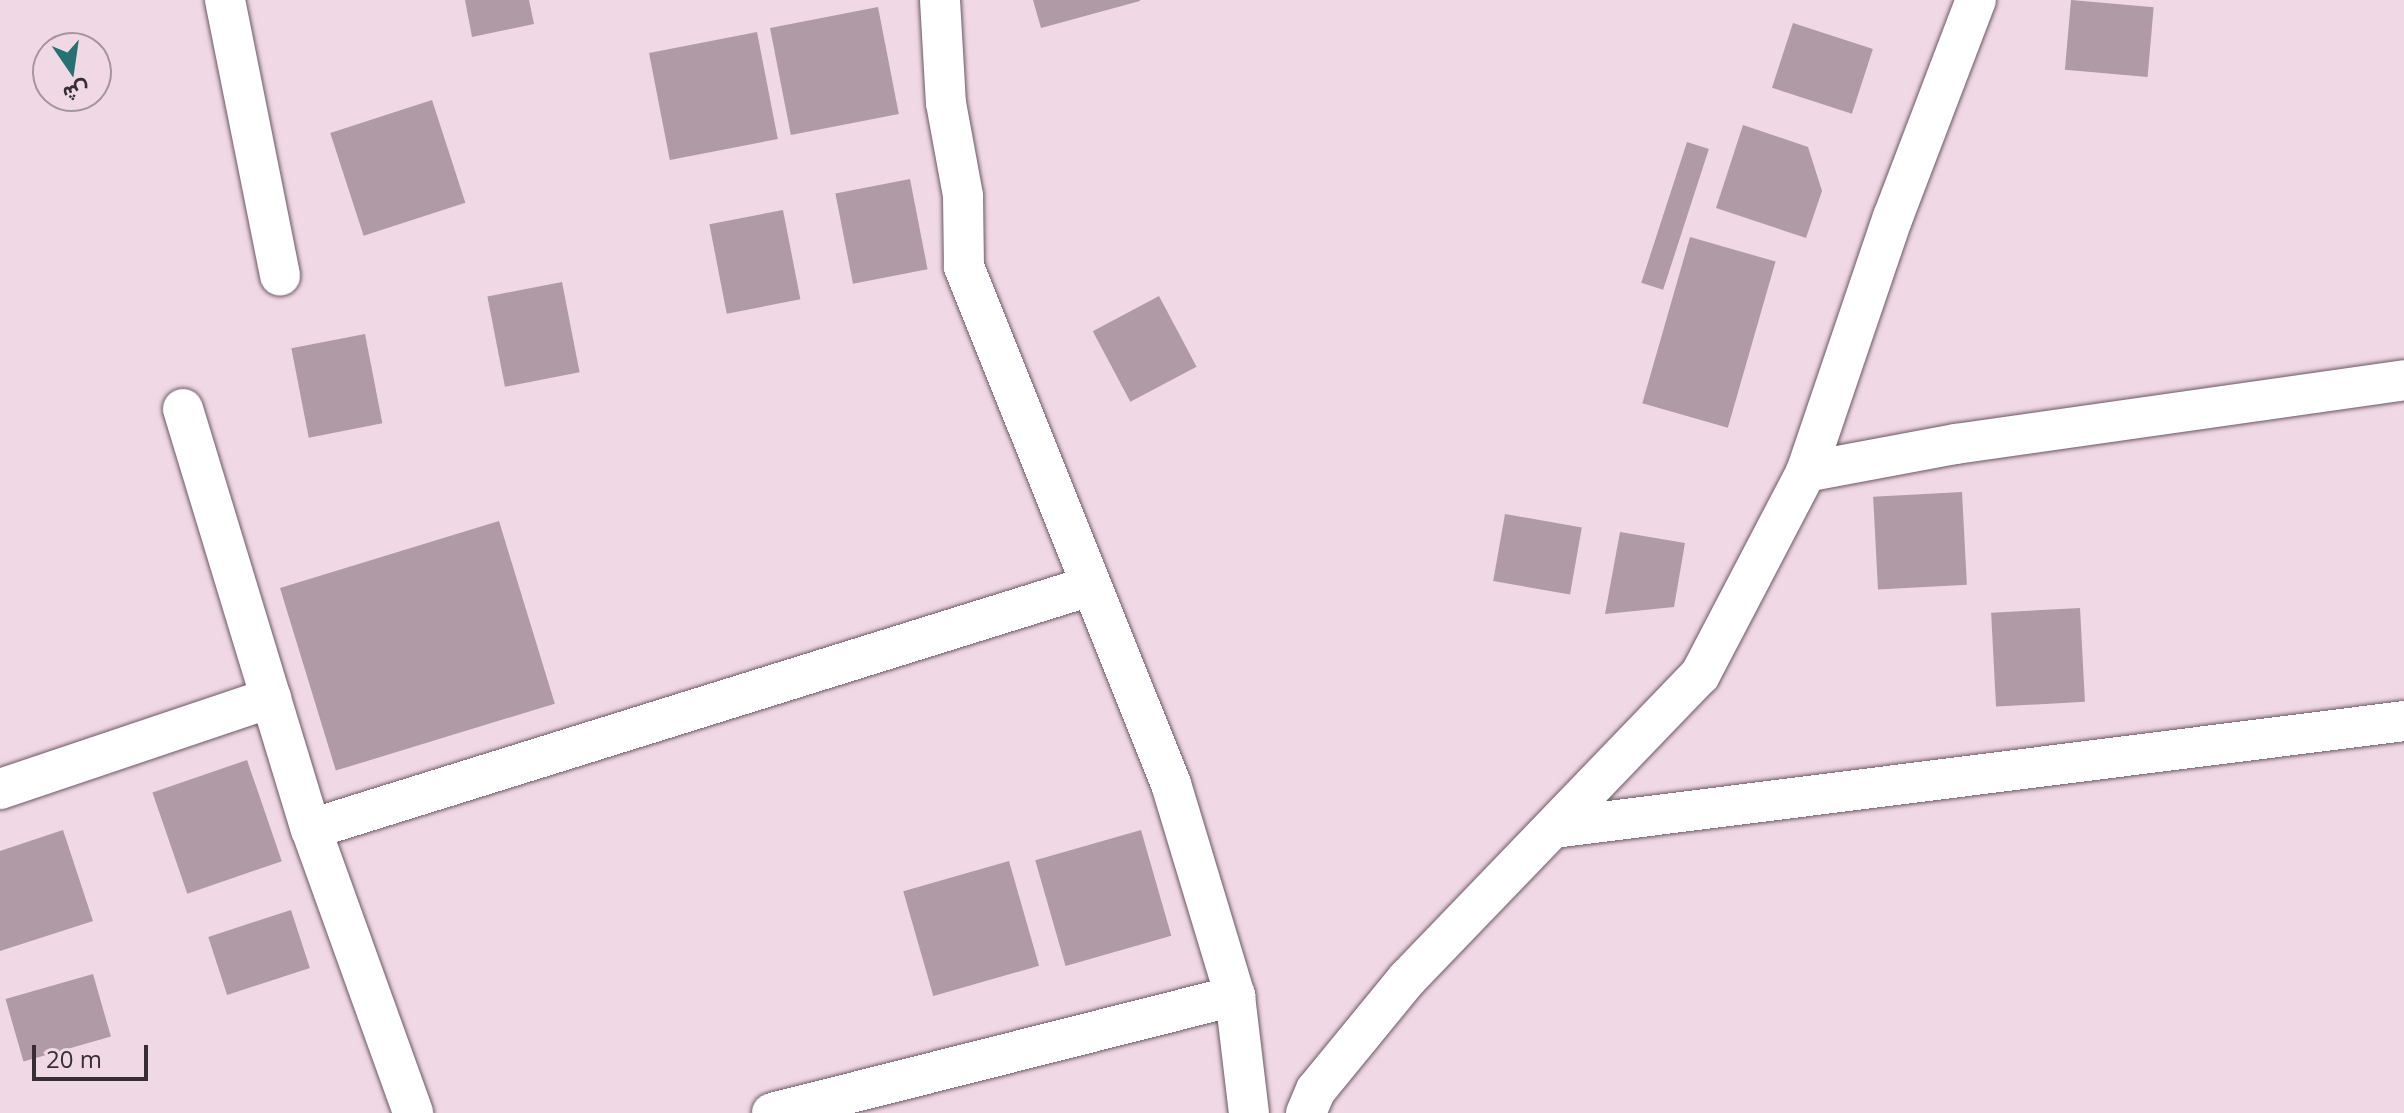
<!DOCTYPE html>
<meta charset="utf-8">
<style>
body{margin:0}
#map{position:relative;width:2404px;height:1113px;overflow:hidden;background:#f0d9e5;font-family:"Open Sans",Vazirmatn,sans-serif}
div>[style]{position:absolute}
.building>*{inset:0;background:#af9aa5;transform-origin:0 0}
.roads{filter:drop-shadow(0 0 2px #6c5863) drop-shadow(0 0 2px #6c5863)}
.street>*{height:40px;margin:-20px;padding:0 20px;transform-origin:20px;border-radius:20px;background:#fff}
span{translate:-50% -50%;white-space:nowrap;text-align:center;line-height:1.15;-webkit-text-stroke:8px #f0d9e5;paint-order:stroke}
.north{position:absolute;left:32px;top:32px;width:80px;height:80px;box-sizing:border-box;background:#f0d9e5;border:2px solid #a6959e;border-radius:50%;rotate:167deg;font-size:22px;font-weight:700;line-height:32px;text-align:center;color:#372e33}
.north::after{content:'';display:block;margin:auto;width:28px;height:36px;background:#267171;clip-path:polygon(50% 0,100% 100%,50% 72%,0 100%)}
.scale{position:absolute;left:32px;top:1045px;width:116px;height:36px;box-sizing:border-box;border:4px solid #372e33;border-top:0;padding-left:10px;font-size:24px;line-height:28px;white-space:nowrap;color:#372e33;-webkit-text-stroke:6px #f0d9e5;paint-order:stroke}
</style>
<div id="map">
<div class="building">
<i style="clip-path:polygon(465px 0,529px 0,534px 24px,472px 37px)"></i>
<i style="clip-path:polygon(1033px 0,1140px 0,1140px 1px,1041px 28px)"></i>
<i style="left:2071px;top:0;width:83px;height:70px;rotate:5deg"></i>
<i style="left:878px;top:7px;width:109px;height:110px;rotate:79deg"></i>
<i style="left:1793px;top:23px;width:84px;height:68px;rotate:18deg"></i>
<i style="left:757px;top:32px;width:109px;height:110px;rotate:79deg"></i>
<i style="left:432px;top:100px;width:108px;height:107px;rotate:72deg"></i>
<i style="clip-path:polygon(1743px 125px,1808px 147px,1822px 191px,1806px 238px,1716px 208px)"></i>
<i style="left:1687px;top:142px;width:23px;height:148px;rotate:18deg"></i>
<i style="left:910px;top:179px;width:92px;height:76px;rotate:79deg"></i>
<i style="left:783px;top:210px;width:91px;height:75px;rotate:79deg"></i>
<i style="left:1690px;top:237px;width:89px;height:173px;rotate:16deg"></i>
<i style="left:562px;top:282px;width:92px;height:76px;rotate:79deg"></i>
<i style="left:1159px;top:296px;width:80px;height:75px;rotate:62deg"></i>
<i style="left:365px;top:334px;width:91px;height:75px;rotate:79deg"></i>
<i style="left:1962px;top:492px;width:93px;height:89px;rotate:87deg"></i>
<i style="left:1505px;top:514px;width:78px;height:68px;rotate:10deg"></i>
<i style="left:499px;top:521px;width:191px;height:229px;rotate:73deg"></i>
<i style="clip-path:polygon(1620px 532px,1685px 543px,1674px 607px,1605px 614px)"></i>
<i style="left:2080px;top:608px;width:94px;height:89px;rotate:87deg"></i>
<i style="left:247px;top:760px;width:107px;height:100px;rotate:71deg"></i>
<i style="clip-path:polygon(63px 830px,93px 921px,0 951px,0 851px)"></i>
<i style="left:1141px;top:830px;width:110px;height:110px;rotate:74deg"></i>
<i style="left:1009px;top:861px;width:109px;height:110px;rotate:74deg"></i>
<i style="left:291px;top:910px;width:61px;height:87px;rotate:72deg"></i>
<i style="left:93px;top:974px;width:65px;height:91px;rotate:74deg"></i>
</div>
<div class="roads">
<div class="street">
<i style="left:225px;top:0;width:281px;rotate:78.7deg"></i>
<i style="left:940px;top:0;width:103px;rotate:86.7deg"></i>
<i style="left:946px;top:103px;width:95px;rotate:79.6deg"></i>
<i style="left:963px;top:196px;width:71px;rotate:89.2deg"></i>
<i style="left:964px;top:267px;width:557px;rotate:68.18deg"></i>
<i style="left:1171px;top:784px;width:221px;rotate:73.2deg"></i>
<i style="left:1235px;top:996px;width:118px;rotate:83.2deg"></i>
<i style="left:183px;top:409px;width:439px;rotate:73.1deg"></i>
<i style="left:311px;top:829px;width:302px;rotate:70.2deg"></i>
<i style="left:1806px;top:472px;width:153px;rotate:-10.6deg"></i>
<i style="left:1956px;top:444px;width:453px;rotate:-8.1deg"></i>
<i style="left:0;top:789px;width:286px;rotate:-18.6deg"></i>
<i style="left:1554px;top:828px;width:857px;rotate:-7.17deg"></i>
<i style="left:311px;top:829px;width:816px;rotate:-17.32deg"></i>
<i style="left:772px;top:1113px;width:478px;rotate:-14.2deg"></i>
<i style="left:1306px;top:1113px;width:25px;rotate:-67deg"></i>
<i style="left:1316px;top:1090px;width:144px;rotate:-50.7deg"></i>
<i style="left:1407px;top:979px;width:422px;rotate:-46.1deg"></i>
<i style="left:1700px;top:675px;width:229px;rotate:-62.4deg"></i>
<i style="left:1806px;top:472px;width:269px;rotate:-71.2deg"></i>
<i style="left:1893px;top:217px;width:232px;rotate:-69.1deg"></i>
</div>
</div>
<div class="north">ش</div>
<div class="scale">20 m</div>
</div>
